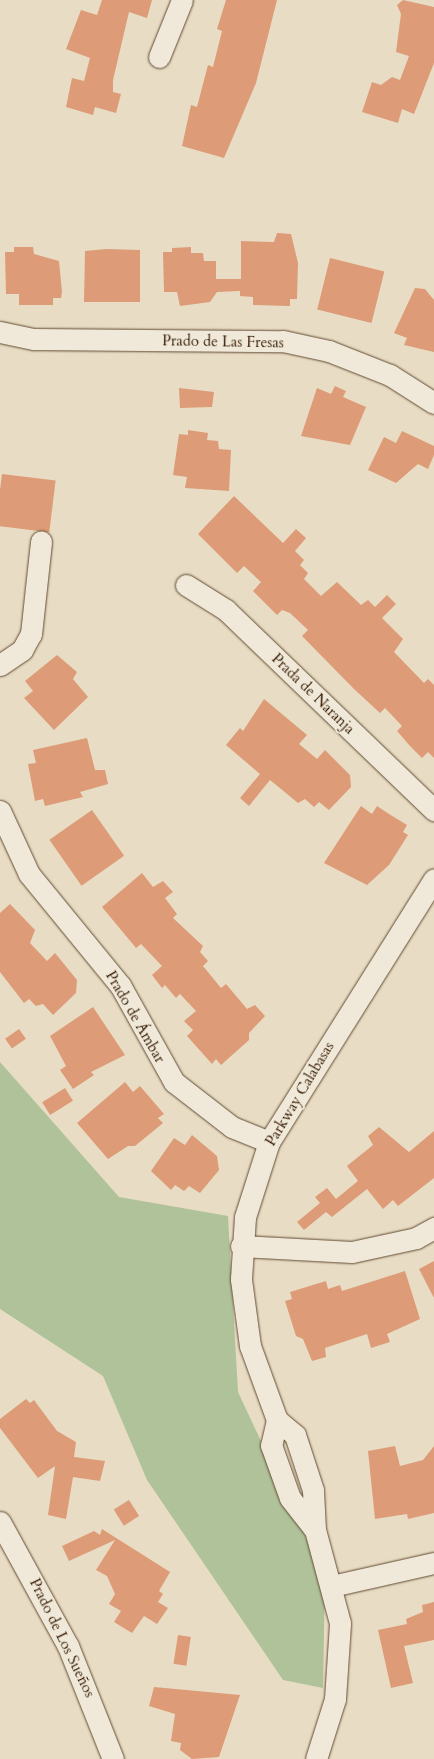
<!DOCTYPE html>
<meta charset="utf-8">
<style>
body{margin:0}
#map{position:relative;width:434px;height:1759px;overflow:hidden;background:#e8ddc4;font-family:Cardo,serif}
div>[style]{position:absolute}
.green>*{inset:0;background:#afc299}
.building>*{inset:0;background:#dd9b77;transform-origin:0 0}
.roads{filter:drop-shadow(0 0 1px #624a32) drop-shadow(0 0 1px #624a32)}
.minor>*{height:21px;margin:-10.5px;padding:0 10.5px;transform-origin:10.5px;border-radius:10.5px;background:#f0e9d9}
span{translate:-50% -50%;white-space:nowrap;text-align:center;line-height:1.15;-webkit-text-stroke:4px #f0e9d9;paint-order:stroke}
.street-label{font-size:15px;color:#351901}
</style>
<div id="map">
<div class="green">
<i style="clip-path:polygon(0 1062px,119px 1197px,228px 1216px,238px 1392px,325px 1578px,323px 1688px,283px 1680px,147px 1480px,103px 1376px,0 1309px)"></i>
</div>
<div class="building">
<i style="clip-path:polygon(102px 0,152px 0,147px 18px,129px 12px,113px 80px,113px 92px,121px 94px,116px 113px,95px 107px,93px 115px,66px 107px,72px 78px,84px 81px,90px 58px,66px 49px,81px 10px,97px 15px)"></i>
<i style="clip-path:polygon(226px 0,277px 0,256px 83px,224px 158px,182px 146px,191px 105px,197px 107px,208px 65px,213px 67px,222px 31px,217px 29px)"></i>
<i style="clip-path:polygon(403px 0,434px 7px,434px 63px,414px 114px,402px 109px,398px 123px,362px 112px,372px 82px,381px 85px,392px 77px,400px 80px,409px 56px,396px 52px,401px 14px,397px 5px)"></i>
<i style="clip-path:polygon(277px 233px,291px 234px,298px 263px,297px 299px,290px 299px,290px 306px,253px 305px,253px 297px,240px 296px,240px 291px,217px 292px,210px 302px,180px 306px,177px 292px,164px 292px,163px 252px,172px 252px,172px 248px,191px 247px,191px 253px,203px 253px,204px 261px,216px 261px,216px 279px,241px 279px,241px 241px,274px 242px)"></i>
<i style="clip-path:polygon(14px 247px,33px 247px,34px 254px,59px 261px,62px 292px,61px 298px,53px 298px,53px 305px,19px 305px,19px 294px,6px 294px,5px 252px,14px 252px)"></i>
<i style="clip-path:polygon(106px 249px,140px 250px,140px 302px,84px 302px,85px 251px)"></i>
<i style="left:330px;top:258px;width:56px;height:53px;rotate:14deg"></i>
<i style="clip-path:polygon(415px 288px,425px 289px,434px 300px,434px 352px,404px 345px,407px 338px,394px 333px)"></i>
<i style="clip-path:polygon(335px 386px,346px 391px,343px 397px,366px 407px,350px 445px,301px 436px,317px 388px,331px 394px)"></i>
<i style="clip-path:polygon(179px 388px,214px 392px,212px 407px,180px 408px)"></i>
<i style="clip-path:polygon(188px 430px,208px 433px,207px 440px,218px 441px,219px 449px,231px 450px,229px 491px,185px 488px,187px 477px,173px 475px,179px 434px,188px 435px)"></i>
<i style="clip-path:polygon(402px 431px,434px 446px,434px 455px,428px 469px,418px 464px,396px 483px,368px 470px,384px 437px,396px 443px)"></i>
<i style="left:2px;top:474px;width:54px;height:52px;rotate:7deg"></i>
<i style="clip-path:polygon(234px 496px,283px 543px,296px 529px,306px 538px,295px 551px,304px 560px,300px 565px,308px 573px,304px 579px,321px 596px,337px 582px,361px 605px,368px 600px,375px 607px,387px 595px,396px 604px,382px 618px,403px 639px,394px 652px,424px 683px,428px 679px,434px 685px,434px 758px,428px 752px,422px 758px,410px 746px,397px 731px,402px 726px,385px 708px,380px 713px,354px 689px,302px 636px,308px 630px,290px 613px,282px 610px,277px 615px,253px 591px,261px 582px,244px 566px,237px 573px,198px 534px)"></i>
<i style="clip-path:polygon(57px 655px,77px 672px,73px 679px,88px 697px,54px 730px,24px 698px,33px 691px,25px 681px)"></i>
<i style="clip-path:polygon(264px 699px,307px 735px,299px 744px,317px 759px,325px 750px,350px 775px,351px 787px,329px 810px,319px 802px,314px 807px,305px 799px,298px 803px,270px 780px,249px 806px,240px 798px,260px 774px,226px 745px,240px 728px,243px 731px)"></i>
<i style="clip-path:polygon(87px 738px,95px 770px,105px 770px,108px 784px,80px 792px,83px 797px,45px 806px,43px 799px,35px 801px,28px 764px,36px 763px,33px 750px)"></i>
<i style="clip-path:polygon(361px 806px,372px 814px,377px 806px,389px 814px,407px 825px,403px 832px,408px 835px,389px 865px,367px 885px,324px 863px)"></i>
<i style="left:92px;top:810px;width:56px;height:52px;rotate:55deg"></i>
<i style="clip-path:polygon(142px 873px,153px 887px,163px 881px,173px 892px,165px 898px,177px 914px,173px 918px,203px 946px,200px 952px,208px 961px,203px 966px,221px 988px,226px 984px,247px 1009px,255px 1005px,265px 1016px,249px 1033px,249px 1040px,221px 1065px,216px 1059px,212px 1064px,187px 1036px,193px 1030px,184px 1021px,196px 1011px,180px 994px,176px 998px,165px 985px,162px 988px,152px 975px,162px 966px,141px 944px,136px 948px,102px 907px)"></i>
<i style="clip-path:polygon(10px 904px,35px 930px,30px 943px,47px 961px,55px 953px,77px 980px,76px 993px,53px 1015px,43px 1004px,36px 1006px,29px 999px,24px 1003px,0 972px,0 913px)"></i>
<i style="clip-path:polygon(93px 1007px,125px 1055px,91px 1072px,94px 1075px,73px 1089px,60px 1070px,66px 1066px,50px 1036px)"></i>
<i style="left:19px;top:1029px;width:12px;height:17px;rotate:55deg"></i>
<i style="clip-path:polygon(125px 1082px,133px 1092px,140px 1086px,164px 1114px,158px 1118px,163px 1123px,135px 1146px,128px 1146px,108px 1159px,77px 1123px)"></i>
<i style="left:65px;top:1088px;width:15px;height:27px;rotate:58deg"></i>
<i style="clip-path:polygon(379px 1127px,409px 1152px,434px 1131px,434px 1178px,398px 1206px,393px 1200px,383px 1209px,367px 1189px,332px 1217px,326px 1212px,304px 1230px,297px 1222px,320px 1203px,315px 1197px,327px 1188px,336px 1199px,358px 1181px,347px 1166px,373px 1145px,368px 1136px)"></i>
<i style="clip-path:polygon(192px 1135px,217px 1156px,219px 1170px,200px 1193px,189px 1186px,184px 1191px,175px 1185px,171px 1190px,151px 1171px,174px 1138px,185px 1145px)"></i>
<i style="clip-path:polygon(434px 1261px,434px 1298px,419px 1269px)"></i>
<i style="clip-path:polygon(405px 1271px,420px 1319px,387px 1334px,390px 1342px,371px 1348px,367px 1334px,325px 1348px,326px 1357px,312px 1361px,303px 1339px,296px 1336px,285px 1301px,292px 1299px,290px 1292px,326px 1281px,328px 1289px,340px 1285px,342px 1291px)"></i>
<i style="clip-path:polygon(26px 1399px,30px 1403px,34px 1400px,57px 1431px,76px 1442px,74px 1457px,105px 1461px,100px 1481px,73px 1477px,66px 1519px,48px 1515px,55px 1466px,38px 1478px,0 1428px,0 1419px)"></i>
<i style="clip-path:polygon(395px 1446px,400px 1466px,423px 1460px,434px 1446px,434px 1513px,408px 1519px,407px 1514px,375px 1519px,368px 1451px)"></i>
<i style="left:129px;top:1500px;width:19px;height:18px;rotate:58deg"></i>
<i style="clip-path:polygon(102px 1529px,170px 1572px,159px 1591px,163px 1594px,158px 1602px,168px 1608px,157px 1624px,144px 1616px,132px 1633px,114px 1622px,121px 1611px,109px 1604px,115px 1594px,107px 1576px,96px 1570px,115px 1540px,69px 1561px,62px 1546px,94px 1531px,100px 1535px)"></i>
<i style="clip-path:polygon(434px 1602px,434px 1640px,404px 1646px,413px 1683px,391px 1688px,378px 1630px,407px 1624px,406px 1619px,423px 1612px,422px 1605px)"></i>
<i style="left:178px;top:1635px;width:13px;height:29px;rotate:9deg"></i>
<i style="clip-path:polygon(154px 1687px,240px 1695px,219px 1757px,192px 1759px,180px 1750px,181px 1743px,171px 1741px,175px 1714px,149px 1706px)"></i>
</div>
<div class="roads">
<div class="minor">
<i style="left:159px;top:57px;width:61px;rotate:-68deg"></i>
<i style="left:0;top:332px;width:35px;rotate:12deg"></i>
<i style="left:34px;top:339px;width:249px;rotate:0.5deg"></i>
<i style="left:283px;top:341px;width:47px;rotate:12.3deg"></i>
<i style="left:329px;top:351px;width:66px;rotate:21.5deg"></i>
<i style="left:390px;top:375px;width:52px;rotate:32.5deg"></i>
<i style="left:186px;top:585px;width:47px;rotate:32deg"></i>
<i style="left:226px;top:610px;width:289px;rotate:43.9deg"></i>
<i style="left:0;top:665px;width:27px;rotate:-34deg"></i>
<i style="left:22px;top:650px;width:18px;rotate:-61deg"></i>
<i style="left:31px;top:634px;width:93px;rotate:-83.8deg"></i>
<i style="left:0;top:811px;width:69px;rotate:65.3deg"></i>
<i style="left:29px;top:874px;width:144px;rotate:50.7deg"></i>
<i style="left:120px;top:985px;width:111px;rotate:60.9deg"></i>
<i style="left:174px;top:1082px;width:73px;rotate:37.8deg"></i>
<i style="left:232px;top:1127px;width:40px;rotate:22deg"></i>
<i style="left:241px;top:1246px;width:111px;rotate:3.1deg"></i>
<i style="left:352px;top:1252px;width:66px;rotate:-12.3deg"></i>
<i style="left:416px;top:1238px;width:21px;rotate:-29deg"></i>
<i style="left:277px;top:1420px;width:26px;rotate:103deg"></i>
<i style="left:271px;top:1445px;width:56px;rotate:70.3deg"></i>
<i style="left:290px;top:1498px;width:41px;rotate:52deg"></i>
<i style="left:0;top:1522px;width:141px;rotate:61.3deg"></i>
<i style="left:68px;top:1646px;width:122px;rotate:68.3deg"></i>
<i style="left:332px;top:1586px;width:105px;rotate:-12.7deg"></i>
<i style="left:316px;top:1759px;width:63px;rotate:-72.4deg"></i>
<i style="left:335px;top:1699px;width:76px;rotate:-86.2deg"></i>
<i style="left:340px;top:1623px;width:96px;rotate:-105deg"></i>
<i style="left:315px;top:1530px;width:40px;rotate:-92.9deg"></i>
<i style="left:313px;top:1490px;width:58px;rotate:-108.1deg"></i>
<i style="left:295px;top:1435px;width:23px;rotate:-140deg"></i>
<i style="left:277px;top:1420px;width:79px;rotate:-110deg"></i>
<i style="left:250px;top:1346px;width:68px;rotate:-97.7deg"></i>
<i style="left:241px;top:1279px;width:62px;rotate:-86.3deg"></i>
<i style="left:245px;top:1217px;width:79px;rotate:-72.3deg"></i>
<i style="left:269px;top:1142px;width:310px;rotate:-57.9deg"></i>
</div>
</div>
<div class="street-label">
<span style="left:223px;top:342px;rotate:1deg">Prado de Las Fresas</span>
<span style="left:313px;top:694px;rotate:44deg">Prada de Naranja</span>
<span style="left:135px;top:1017px;rotate:60deg">Prado de Ámbar</span>
<span style="left:300px;top:1094px;rotate:-59deg">Parkway Calabasas</span>
<span style="left:62px;top:1638px;rotate:64deg">Prado de Los Sueños</span>
</div>
</div>
